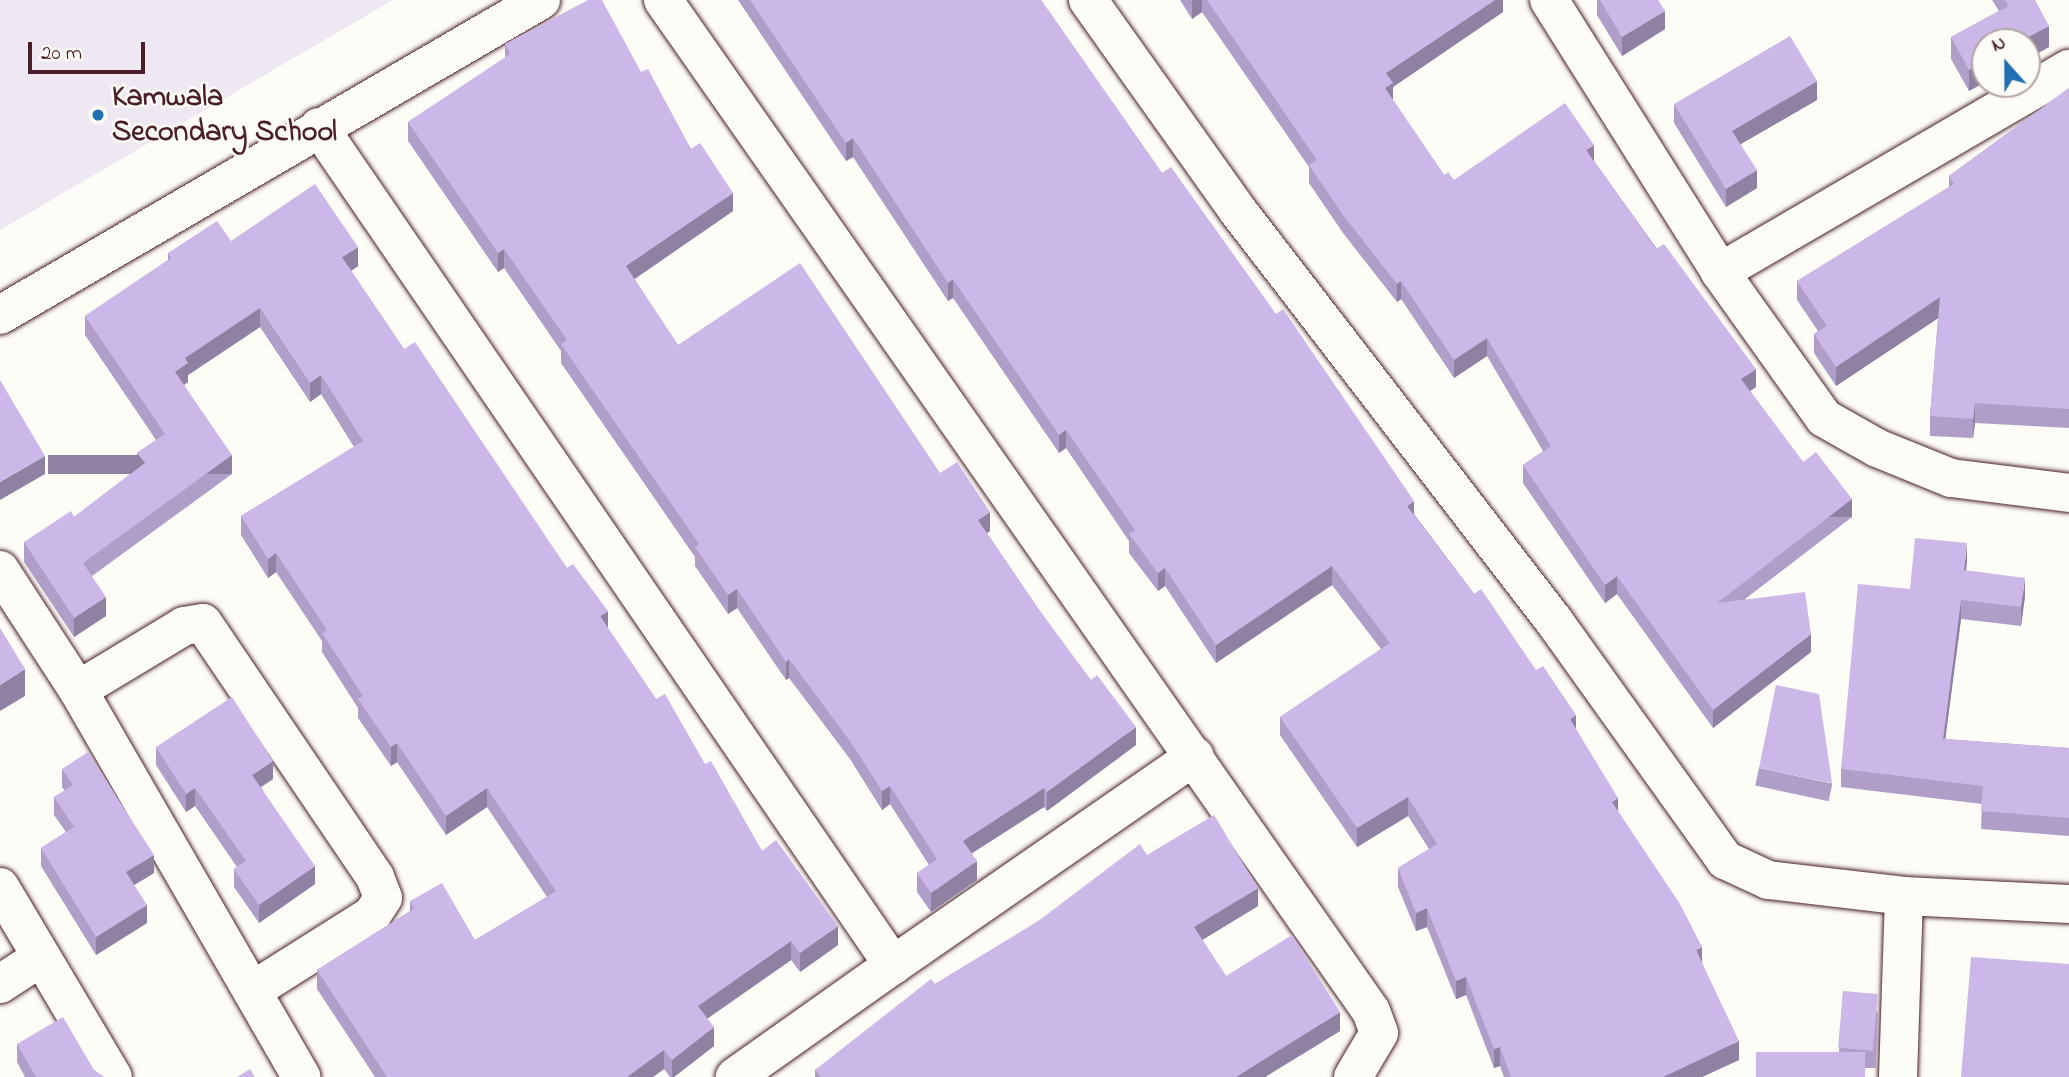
<!DOCTYPE html>
<style>
body{margin:0}
#map{position:relative;width:2069px;height:1077px;overflow:hidden;background:#fdfcf7;font-family:"Indie Flower",sans-serif}
div>[style]{position:absolute}
.built>*{inset:0;background:#eee8f2}
.roads{filter:drop-shadow(0 0 2px #4a1f2b) drop-shadow(0 0 2px #4a1f2b)}
.minor>*{height:38px;margin:-19px;padding:0 19px;transform-origin:19px;border-radius:19px;background:#fdfcf7}
.wall>*{inset:0;background:#af9ec8;transform-origin:0 0}
.shaded-wall>*{inset:0;background:#8f81a2;transform-origin:0 0}
.building>*{inset:0;background:#ccb8e8;transform-origin:0 0}
.dots>*{width:19px;height:19px;translate:-50% -50%;box-sizing:border-box;border:4px solid #fdfcf7;border-radius:50%}
span{translate:-50% -50%;white-space:nowrap;text-align:center;line-height:1.15;-webkit-text-stroke:5px #fdfcf7;paint-order:stroke}
.poi-label{font-size:30px;color:#4a1f2b;font-weight:700}
.left{translate:0 -50%;text-align:left}
.north{position:absolute;left:1971px;top:28px;width:70px;height:70px;box-sizing:border-box;background:#fdfcf7;border:2px solid #b5a4a5;border-radius:50%;rotate:339deg;font-size:19px;font-weight:700;line-height:28px;text-align:center;color:#4a1f2b}
.north::after{content:'';display:block;margin:auto;width:24px;height:32px;background:#1f6fb2;clip-path:polygon(50% 0,100% 100%,50% 72%,0 100%)}
.scale{position:absolute;left:28px;top:42px;width:117px;height:32px;box-sizing:border-box;border:4px solid #4a1f2b;border-top:0;padding-left:9px;font-size:21px;line-height:24px;white-space:nowrap;color:#4a1f2b;-webkit-text-stroke:5px #fdfcf7;paint-order:stroke}
</style>
<div id="map">
<div class="built">
<i style="clip-path:polygon(0 0,393px 0,0 230px)"></i>
</div>
<div class="roads">
<div class="minor">
<i style="left:663px;top:0;width:1234px;rotate:55deg"></i>
<i style="left:1371px;top:1011px;width:23px;rotate:70deg"></i>
<i style="left:1379px;top:1033px;width:51px;rotate:120.6deg"></i>
<i style="left:1088px;top:0;width:259px;rotate:54.6deg"></i>
<i style="left:1238px;top:211px;width:518px;rotate:52.38deg"></i>
<i style="left:1554px;top:621px;width:294px;rotate:54.4deg"></i>
<i style="left:1725px;top:860px;width:47px;rotate:24.9deg"></i>
<i style="left:1768px;top:880px;width:137px;rotate:6.7deg"></i>
<i style="left:1904px;top:896px;width:165px;rotate:2.8deg"></i>
<i style="left:1549px;top:0;width:321px;rotate:57.8deg"></i>
<i style="left:1720px;top:272px;width:179px;rotate:54.5deg"></i>
<i style="left:1824px;top:418px;width:61px;rotate:29.5deg"></i>
<i style="left:1877px;top:448px;width:80px;rotate:22.1deg"></i>
<i style="left:1951px;top:478px;width:119px;rotate:7.2deg"></i>
<i style="left:319px;top:127px;width:1016px;rotate:55.59deg"></i>
<i style="left:893px;top:965px;width:194px;rotate:144.7deg"></i>
<i style="left:1720px;top:272px;width:404px;rotate:-30.2deg"></i>
<i style="left:0;top:315px;width:626px;rotate:-30.21deg"></i>
<i style="left:0;top:570px;width:143px;rotate:57deg"></i>
<i style="left:78px;top:690px;width:447px;rotate:60deg"></i>
<i style="left:78px;top:690px;width:124px;rotate:-31.1deg"></i>
<i style="left:184px;top:626px;width:19px;rotate:-9deg"></i>
<i style="left:203px;top:623px;width:307px;rotate:55.9deg"></i>
<i style="left:375px;top:877px;width:22px;rotate:69deg"></i>
<i style="left:383px;top:898px;width:20px;rotate:123deg"></i>
<i style="left:372px;top:915px;width:142px;rotate:147.7deg"></i>
<i style="left:0;top:887px;width:221px;rotate:59.3deg"></i>
<i style="left:893px;top:965px;width:367px;rotate:-34.7deg"></i>
<i style="left:0;top:984px;width:48px;rotate:-33deg"></i>
<i style="left:1898px;top:1077px;width:181px;rotate:-88.1deg"></i>
</div>
</div>
<div class="wall">
<i style="clip-path:polygon(738px 0,1041px 0,1162px 173px,1414px 514px,1576px 729px,1618px 811px,1702px 963px,1739px 1060px,1702px 1077px,1504px 1077px,1500px 1066px,1494px 1068px,1466px 995px,1456px 999px,1427px 927px,1416px 931px,1398px 887px,1398px 868px,1429px 849px,1408px 816px,1357px 847px,1280px 735px,1280px 717px,1381px 649px,1332px 585px,1216px 663px,1165px 586px,1158px 591px,1129px 553px,1129px 541px,1066px 448px,1059px 453px,953px 298px,948px 301px,853px 157px,846px 161px)"></i>
<i style="clip-path:polygon(1180px 0,1503px 0,1503px 12px,1393px 87px,1393px 100px,1444px 175px,1454px 180px,1594px 161px,1756px 387px,1750px 391px,1803px 462px,1852px 517px,1745px 599px,1811px 652px,1713px 728px,1617px 594px,1605px 603px,1523px 483px,1523px 465px,1543px 451px,1487px 356px,1454px 378px,1401px 299px,1397px 302px,1343px 233px,1309px 183px,1309px 167px,1202px 12px,1192px 19px)"></i>
<i style="clip-path:polygon(1597px 0,1658px 0,1665px 29px,1622px 56px,1597px 15px)"></i>
<i style="clip-path:polygon(1992px 0,2035px 0,2049px 47px,2027px 59px,2027px 42px,1985px 42px,1985px 82px,1969px 91px,1951px 59px,1951px 37px,1999px 11px)"></i>
<i style="clip-path:polygon(505px 44px,641px 72px,691px 149px,733px 211px,634px 279px,678px 345px,940px 473px,990px 531px,987px 533px,1037px 607px,1136px 745px,1047px 811px,1044px 807px,972px 853px,977px 880px,931px 912px,917px 892px,917px 873px,929px 865px,890px 804px,882px 810px,850px 759px,789px 678px,786px 680px,737px 608px,728px 614px,695px 566px,695px 557px,561px 363px,561px 351px,504px 268px,498px 272px,408px 141px,408px 122px,505px 58px)"></i>
<i style="clip-path:polygon(2069px 88px,2069px 428px,1975px 423px,1973px 438px,1930px 436px,1930px 416px,1938px 318px,1836px 386px,1814px 353px,1814px 334px,1818px 331px,1797px 300px,1797px 281px,1949px 187px,1949px 176px)"></i>
<i style="clip-path:polygon(1817px 100px,1741px 144px,1757px 188px,1726px 207px,1674px 123px,1674px 104px)"></i>
<i style="clip-path:polygon(231px 241px,358px 266px,351px 271px,404px 349px,567px 568px,656px 699px,705px 764px,762px 851px,838px 945px,800px 972px,791px 960px,707px 1019px,714px 1046px,674px 1077px,670px 1077px,664px 1069px,653px 1077px,375px 1077px,317px 989px,317px 970px,410px 911px,410px 901px,475px 940px,547px 897px,487px 807px,446px 835px,397px 762px,391px 766px,358px 718px,358px 708px,322px 652px,322px 641px,276px 572px,268px 578px,241px 535px,241px 516px,354px 447px,321px 394px,310px 402px,260px 327px,188px 375px,188px 382px,184px 385px,232px 474px,92px 576px,106px 616px,74px 637px,24px 562px,24px 542px,74px 517px,137px 469px,137px 453px,156px 440px,85px 335px,85px 316px,168px 260px,168px 253px)"></i>
<i style="clip-path:polygon(1967px 561px,1966px 571px,2025px 596px,2021px 626px,1961px 619px,1945px 739px,2069px 748px,2069px 836px,1981px 829px,1982px 804px,1841px 787px,1841px 769px,1910px 589px)"></i>
<i style="clip-path:polygon(156px 747px,273px 779px,261px 787px,315px 884px,259px 923px,234px 887px,234px 869px,237px 867px,195px 806px,186px 812px,156px 765px)"></i>
<i style="left:1759px;top:768px;width:75px;height:18px;rotate:12deg"></i>
<i style="clip-path:polygon(62px 769px,154px 873px,134px 885px,147px 923px,96px 955px,41px 866px,41px 848px,66px 832px,54px 815px,54px 797px,65px 791px,62px 787px)"></i>
<i style="clip-path:polygon(1147px 855px,1258px 906px,1202px 940px,1226px 976px,1340px 1031px,1265px 1077px,815px 1077px,815px 1070px,935px 984px)"></i>
<i style="clip-path:polygon(1843px 991px,1878px 1012px,1876px 1068px,1865px 1068px,1839px 1052px)"></i>
<i style="clip-path:polygon(17px 1044px,94px 1070px,104px 1077px,25px 1077px,17px 1062px)"></i>
</div>
<div class="shaded-wall">
<i style="clip-path:polygon(1192px 0,1202px 0,1202px 12px,1192px 19px)"></i>
<i style="clip-path:polygon(1495px 0,1503px 0,1503px 12px,1393px 87px,1393px 101px,1385px 88px,1386px 73px)"></i>
<i style="clip-path:polygon(1665px 11px,1665px 29px,1622px 56px,1622px 37px)"></i>
<i style="clip-path:polygon(2049px 26px,2049px 47px,2027px 59px,2027px 42px,2019px 42px)"></i>
<i style="clip-path:polygon(1985px 61px,1985px 82px,1969px 91px,1969px 70px)"></i>
<i style="clip-path:polygon(1817px 81px,1817px 100px,1732px 149px,1732px 131px)"></i>
<i style="clip-path:polygon(853px 138px,853px 157px,846px 161px,846px 143px)"></i>
<i style="clip-path:polygon(1594px 145px,1594px 163px,1586px 150px)"></i>
<i style="clip-path:polygon(1757px 170px,1757px 188px,1726px 207px,1726px 189px)"></i>
<i style="clip-path:polygon(733px 193px,733px 211px,626px 285px,626px 266px)"></i>
<i style="clip-path:polygon(358px 247px,358px 266px,342px 277px,342px 257px)"></i>
<i style="clip-path:polygon(504px 249px,504px 268px,498px 272px,498px 253px)"></i>
<i style="clip-path:polygon(953px 279px,953px 298px,948px 301px,948px 283px)"></i>
<i style="clip-path:polygon(1401px 281px,1401px 299px,1397px 302px,1397px 284px)"></i>
<i style="clip-path:polygon(1940px 297px,1940px 317px,1836px 386px,1836px 367px)"></i>
<i style="clip-path:polygon(260px 308px,260px 327px,188px 375px,188px 382px,175px 391px,175px 372px,185px 358px)"></i>
<i style="clip-path:polygon(1487px 338px,1487px 356px,1454px 378px,1454px 360px)"></i>
<i style="clip-path:polygon(1756px 369px,1756px 387px,1741px 397px,1741px 379px)"></i>
<i style="clip-path:polygon(321px 375px,321px 394px,310px 402px,310px 383px)"></i>
<i style="clip-path:polygon(1975px 403px,1975px 423px,1973px 438px,1973px 419px)"></i>
<i style="clip-path:polygon(1066px 430px,1066px 448px,1059px 453px,1059px 435px)"></i>
<i style="left:232px;top:455px;width:19px;height:184px;rotate:90deg"></i>
<i style="clip-path:polygon(45px 456px,45px 474px,0 500px,0 482px)"></i>
<i style="left:1852px;top:499px;width:18px;height:170px;rotate:90deg"></i>
<i style="clip-path:polygon(1414px 501px,1414px 520px,1407px 506px)"></i>
<i style="clip-path:polygon(990px 512px,990px 531px,978px 539px,978px 520px)"></i>
<i style="clip-path:polygon(1967px 543px,1967px 561px,1964px 589px,1964px 570px)"></i>
<i style="clip-path:polygon(276px 553px,276px 572px,268px 578px,268px 559px)"></i>
<i style="clip-path:polygon(1332px 566px,1332px 585px,1216px 663px,1216px 645px)"></i>
<i style="clip-path:polygon(1165px 568px,1165px 586px,1158px 591px,1158px 573px)"></i>
<i style="clip-path:polygon(1617px 576px,1617px 594px,1605px 603px,1605px 585px)"></i>
<i style="clip-path:polygon(2025px 578px,2025px 596px,2021px 626px,2021px 607px)"></i>
<i style="clip-path:polygon(737px 589px,737px 608px,728px 614px,728px 595px)"></i>
<i style="clip-path:polygon(106px 597px,106px 616px,74px 637px,74px 618px)"></i>
<i style="clip-path:polygon(1961px 600px,1961px 619px,1943px 757px,1943px 739px)"></i>
<i style="clip-path:polygon(608px 611px,608px 630px,600px 616px)"></i>
<i style="clip-path:polygon(1811px 634px,1811px 652px,1713px 728px,1713px 710px)"></i>
<i style="clip-path:polygon(789px 659px,789px 678px,786px 680px,786px 662px)"></i>
<i style="clip-path:polygon(25px 669px,25px 696px,0 711px,0 685px)"></i>
<i style="clip-path:polygon(1576px 715px,1576px 734px,1570px 719px)"></i>
<i style="clip-path:polygon(1136px 727px,1136px 745px,1047px 811px,1047px 792px)"></i>
<i style="clip-path:polygon(397px 743px,397px 762px,391px 766px,391px 747px)"></i>
<i style="clip-path:polygon(273px 761px,273px 779px,252px 793px,252px 775px)"></i>
<i style="clip-path:polygon(890px 786px,890px 804px,882px 810px,882px 791px)"></i>
<i style="clip-path:polygon(195px 788px,195px 806px,186px 812px,186px 794px)"></i>
<i style="clip-path:polygon(487px 788px,487px 807px,446px 835px,446px 816px)"></i>
<i style="clip-path:polygon(1044px 788px,1044px 807px,963px 859px,963px 841px)"></i>
<i style="clip-path:polygon(1408px 797px,1408px 816px,1357px 847px,1357px 828px)"></i>
<i style="clip-path:polygon(1618px 798px,1618px 817px,1612px 802px)"></i>
<i style="clip-path:polygon(154px 855px,154px 873px,126px 890px,126px 872px)"></i>
<i style="clip-path:polygon(977px 861px,977px 880px,931px 912px,931px 893px)"></i>
<i style="clip-path:polygon(315px 866px,315px 884px,259px 923px,259px 905px)"></i>
<i style="clip-path:polygon(1258px 888px,1258px 906px,1194px 945px,1194px 927px)"></i>
<i style="clip-path:polygon(147px 905px,147px 923px,96px 955px,96px 937px)"></i>
<i style="clip-path:polygon(1427px 908px,1427px 927px,1416px 931px,1416px 913px)"></i>
<i style="clip-path:polygon(838px 926px,838px 945px,800px 972px,800px 953px)"></i>
<i style="clip-path:polygon(791px 941px,791px 960px,698px 1025px,698px 1006px)"></i>
<i style="clip-path:polygon(1702px 947px,1702px 965px,1696px 950px)"></i>
<i style="clip-path:polygon(1466px 977px,1466px 995px,1456px 999px,1456px 981px)"></i>
<i style="clip-path:polygon(1340px 1012px,1340px 1031px,1265px 1077px,1236px 1077px)"></i>
<i style="clip-path:polygon(714px 1027px,714px 1046px,674px 1077px,672px 1077px,672px 1060px)"></i>
<i style="clip-path:polygon(1739px 1041px,1739px 1060px,1702px 1077px,1663px 1077px)"></i>
<i style="clip-path:polygon(1500px 1047px,1500px 1066px,1494px 1068px,1494px 1049px)"></i>
<i style="clip-path:polygon(664px 1050px,664px 1069px,653px 1077px,627px 1077px)"></i>
</div>
<div class="building">
<i style="clip-path:polygon(588px 0,602px 0,641px 72px,648px 69px,691px 149px,700px 143px,733px 193px,626px 266px,678px 345px,800px 263px,940px 473px,957px 462px,990px 512px,978px 520px,1037px 607px,1091px 680px,1097px 675px,1136px 727px,1047px 792px,1044px 788px,963px 841px,977px 861px,931px 893px,917px 873px,937px 859px,890px 786px,882px 791px,850px 741px,789px 659px,786px 662px,737px 589px,728px 595px,695px 547px,699px 544px,561px 344px,567px 340px,504px 249px,498px 253px,408px 122px,510px 54px,505px 44px)"></i>
<i style="clip-path:polygon(750px 0,1041px 0,1162px 173px,1171px 167px,1276px 314px,1283px 309px,1414px 501px,1407px 506px,1474px 594px,1481px 589px,1536px 670px,1543px 666px,1576px 715px,1570px 719px,1618px 798px,1612px 802px,1680px 904px,1702px 947px,1696px 950px,1739px 1041px,1663px 1077px,1511px 1077px,1500px 1047px,1494px 1049px,1466px 977px,1456px 981px,1427px 908px,1416px 913px,1398px 868px,1437px 844px,1408px 797px,1357px 828px,1280px 717px,1390px 643px,1332px 566px,1216px 645px,1165px 568px,1158px 573px,1129px 534px,1135px 530px,1066px 430px,1059px 435px,953px 279px,948px 283px,853px 138px,846px 143px)"></i>
<i style="clip-path:polygon(1207px 0,1495px 0,1386px 73px,1393px 83px,1385px 88px,1444px 175px,1448px 172px,1454px 180px,1565px 103px,1594px 145px,1586px 150px,1656px 249px,1664px 244px,1756px 369px,1741px 379px,1803px 462px,1816px 452px,1852px 499px,1717px 603px,1805px 592px,1811px 634px,1713px 710px,1617px 576px,1605px 585px,1523px 465px,1551px 446px,1487px 338px,1454px 360px,1401px 281px,1397px 284px,1343px 215px,1309px 165px,1317px 160px)"></i>
<i style="clip-path:polygon(1600px 0,1658px 0,1665px 11px,1622px 37px)"></i>
<i style="clip-path:polygon(2005px 0,2035px 0,2049px 26px,2019px 42px,1985px 42px,1985px 61px,1969px 70px,1951px 37px,2009px 6px)"></i>
<i style="clip-path:polygon(1790px 36px,1817px 81px,1732px 131px,1757px 170px,1726px 189px,1674px 104px)"></i>
<i style="clip-path:polygon(2069px 88px,2069px 409px,1975px 403px,1973px 419px,1930px 416px,1940px 297px,1836px 367px,1814px 334px,1827px 326px,1797px 281px,1954px 184px,1949px 176px)"></i>
<i style="clip-path:polygon(315px 184px,358px 247px,342px 257px,404px 349px,415px 342px,567px 568px,573px 564px,608px 611px,600px 616px,656px 699px,665px 694px,705px 764px,711px 761px,762px 851px,776px 840px,838px 926px,800px 953px,791px 941px,698px 1006px,714px 1027px,672px 1060px,664px 1050px,627px 1077px,387px 1077px,317px 970px,414px 909px,410px 901px,442px 883px,475px 940px,556px 891px,487px 788px,446px 816px,397px 743px,391px 747px,358px 699px,363px 696px,322px 633px,327px 630px,276px 553px,268px 559px,241px 516px,363px 441px,321px 375px,310px 383px,260px 308px,185px 358px,188px 363px,175px 372px,232px 455px,83px 563px,106px 597px,74px 618px,24px 542px,71px 511px,74px 517px,145px 463px,137px 453px,165px 434px,85px 316px,171px 258px,168px 253px,217px 221px,231px 241px)"></i>
<i style="clip-path:polygon(0 380px,45px 456px,0 482px)"></i>
<i style="clip-path:polygon(1915px 538px,1967px 543px,1964px 570px,2025px 578px,2021px 607px,1961px 600px,1943px 739px,2069px 748px,2069px 818px,1981px 811px,1983px 786px,1841px 769px,1858px 584px,1910px 589px)"></i>
<i style="clip-path:polygon(0 628px,25px 669px,0 685px)"></i>
<i style="clip-path:polygon(1776px 685px,1819px 694px,1832px 783px,1759px 768px)"></i>
<i style="clip-path:polygon(232px 697px,273px 761px,252px 775px,315px 866px,259px 905px,234px 869px,246px 861px,195px 788px,186px 794px,156px 747px)"></i>
<i style="clip-path:polygon(88px 752px,154px 855px,126px 872px,147px 905px,96px 937px,41px 848px,74px 827px,54px 797px,73px 785px,62px 769px)"></i>
<i style="clip-path:polygon(1214px 815px,1258px 888px,1194px 927px,1226px 976px,1292px 935px,1340px 1012px,1236px 1077px,821px 1077px,815px 1070px,931px 979px,935px 984px,1037px 922px,1140px 844px,1147px 855px)"></i>
<i style="clip-path:polygon(1971px 957px,2069px 964px,2069px 1077px,1961px 1077px)"></i>
<i style="left:1843px;top:991px;width:35px;height:57px;rotate:5deg"></i>
<i style="clip-path:polygon(63px 1017px,94px 1070px,104px 1077px,36px 1077px,17px 1044px)"></i>
<i style="left:1756px;top:1052px;width:109px;height:25px"></i>
<i style="clip-path:polygon(250px 1069px,255px 1077px,237px 1077px)"></i>
</div>
<div class="dots">
<i style="left:98px;top:115px;background:#1f6fb2"></i>
</div>
<div class="poi-label">
<span class="left" style="left:112px;top:115px">Kamwala<br>Secondary School</span>
</div>
<div class="north">N</div>
<div class="scale">20 m</div>
</div>
